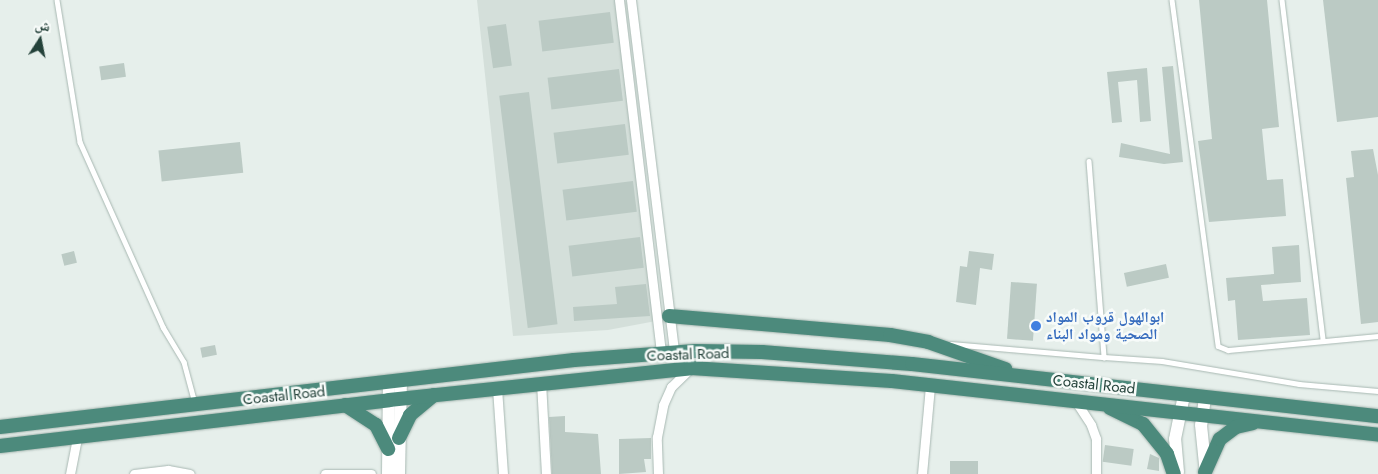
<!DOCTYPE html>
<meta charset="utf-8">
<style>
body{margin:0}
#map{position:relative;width:1378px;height:474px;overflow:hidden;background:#e6efeb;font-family:Jost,"Noto Naskh Arabic",sans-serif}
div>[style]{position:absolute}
.built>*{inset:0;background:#d4dfda}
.building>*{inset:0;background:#bbcac4;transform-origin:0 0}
.roads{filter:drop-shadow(0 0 1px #a8b8b2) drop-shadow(0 0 1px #a8b8b2)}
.service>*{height:4.5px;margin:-2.25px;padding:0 2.25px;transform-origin:2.25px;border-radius:2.25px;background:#fff}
.minor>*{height:9px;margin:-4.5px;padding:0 4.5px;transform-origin:4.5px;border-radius:4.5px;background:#fff}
.secondary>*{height:12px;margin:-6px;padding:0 6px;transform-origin:6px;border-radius:6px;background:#fff}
.trunk>*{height:14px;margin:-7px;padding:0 7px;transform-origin:7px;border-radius:7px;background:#4c8a7c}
.dots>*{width:14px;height:14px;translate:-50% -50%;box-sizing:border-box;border:2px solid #f7fbf9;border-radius:50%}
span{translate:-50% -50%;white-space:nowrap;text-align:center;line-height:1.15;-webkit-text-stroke:5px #f7fbf9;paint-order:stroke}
.shop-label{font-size:15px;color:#366cbe;font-weight:700}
.left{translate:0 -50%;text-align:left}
.street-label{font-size:15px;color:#24423a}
.north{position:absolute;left:15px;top:15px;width:50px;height:50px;-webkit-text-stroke:4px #f7fbf9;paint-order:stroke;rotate:11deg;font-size:14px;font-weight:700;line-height:20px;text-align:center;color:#24423a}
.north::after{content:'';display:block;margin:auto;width:18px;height:22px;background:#24423a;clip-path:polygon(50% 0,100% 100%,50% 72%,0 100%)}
</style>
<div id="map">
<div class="built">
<i style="clip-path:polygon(477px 0,615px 0,656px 321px,608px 330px,513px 336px)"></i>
</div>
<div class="building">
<i style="clip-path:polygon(1199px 0,1267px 0,1279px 127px,1262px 129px,1267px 180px,1283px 179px,1286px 216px,1209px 222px,1198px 141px,1212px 139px)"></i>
<i style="clip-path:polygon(1323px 0,1378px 0,1378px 117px,1337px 122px)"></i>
<i style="left:610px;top:12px;width:31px;height:72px;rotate:83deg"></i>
<i style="left:506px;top:24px;width:42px;height:19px;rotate:82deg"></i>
<i style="left:124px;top:63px;width:14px;height:25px;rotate:82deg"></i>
<i style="clip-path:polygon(1173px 66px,1183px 162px,1164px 164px,1119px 157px,1121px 143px,1170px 154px,1162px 67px)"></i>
<i style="clip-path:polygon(1147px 68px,1151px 121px,1140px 122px,1137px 80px,1118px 82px,1122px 122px,1112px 123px,1107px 72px)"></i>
<i style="left:619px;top:69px;width:32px;height:72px;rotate:83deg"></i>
<i style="left:529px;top:92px;width:234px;height:30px;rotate:83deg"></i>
<i style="left:625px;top:124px;width:31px;height:72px;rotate:83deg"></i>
<i style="left:240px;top:142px;width:31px;height:82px;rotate:84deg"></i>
<i style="clip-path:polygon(1373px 149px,1378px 175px,1378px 322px,1361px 324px,1346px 178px,1354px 177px,1351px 151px)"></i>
<i style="left:633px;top:181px;width:31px;height:71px;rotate:83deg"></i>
<i style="left:640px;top:237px;width:31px;height:72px;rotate:83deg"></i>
<i style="clip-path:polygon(1299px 245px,1301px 282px,1261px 285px,1263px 301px,1307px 298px,1310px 335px,1238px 340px,1235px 300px,1228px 301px,1226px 278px,1274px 274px,1272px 247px)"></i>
<i style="left:74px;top:251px;width:12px;height:13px;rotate:76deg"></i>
<i style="clip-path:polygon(969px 251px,994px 254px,992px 270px,980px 268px,976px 305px,956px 302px,960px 266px,967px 267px)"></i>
<i style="left:1166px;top:264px;width:14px;height:43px;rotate:78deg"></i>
<i style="left:1011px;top:282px;width:26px;height:57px;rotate:4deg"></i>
<i style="clip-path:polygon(646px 284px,650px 316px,574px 321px,573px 307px,617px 304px,615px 287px)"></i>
<i style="left:215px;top:345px;width:10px;height:15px;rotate:79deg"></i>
<i style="clip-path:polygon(565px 416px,565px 432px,598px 434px,601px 474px,552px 474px,549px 417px)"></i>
<i style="clip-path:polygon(651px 438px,651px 459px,644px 459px,646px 472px,619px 474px,619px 439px)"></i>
<i style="left:1105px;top:445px;width:29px;height:17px;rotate:8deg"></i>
<i style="clip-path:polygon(1150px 454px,1159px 458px,1159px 471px,1147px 469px)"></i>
<i style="left:950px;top:461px;width:28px;height:13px"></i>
</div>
<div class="roads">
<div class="service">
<i style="left:57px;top:0;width:144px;rotate:80.8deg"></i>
<i style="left:80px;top:142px;width:203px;rotate:65.8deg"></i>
<i style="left:163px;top:327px;width:41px;rotate:59deg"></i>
<i style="left:184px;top:362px;width:42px;rotate:75deg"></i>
<i style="left:1172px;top:0;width:349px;rotate:82.4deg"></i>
<i style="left:1218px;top:346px;width:11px;rotate:22deg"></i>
<i style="left:1228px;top:350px;width:151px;rotate:-5.3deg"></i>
<i style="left:1282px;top:0;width:343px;rotate:83.1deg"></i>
<i style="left:1089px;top:161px;width:197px;rotate:85.6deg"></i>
<i style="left:1104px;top:357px;width:58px;rotate:3.9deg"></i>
<i style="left:1162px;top:361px;width:139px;rotate:9.5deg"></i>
<i style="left:1299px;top:384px;width:79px;rotate:5.1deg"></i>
<i style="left:951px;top:344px;width:154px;rotate:4.9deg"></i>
</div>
<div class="minor">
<i style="left:619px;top:0;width:355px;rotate:83.2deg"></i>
<i style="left:631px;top:0;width:355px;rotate:83deg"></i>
<i style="left:541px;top:382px;width:92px;rotate:86.9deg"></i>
<i style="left:497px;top:388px;width:86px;rotate:86deg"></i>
<i style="left:1075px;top:400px;width:30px;rotate:57deg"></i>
<i style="left:1091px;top:425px;width:15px;rotate:70deg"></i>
<i style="left:1096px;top:439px;width:35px;rotate:90deg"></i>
<i style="left:70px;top:474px;width:38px;rotate:-79deg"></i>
<i style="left:134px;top:474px;width:34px;rotate:-7deg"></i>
<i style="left:168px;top:470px;width:22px;rotate:10deg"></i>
<i style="left:325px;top:474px;width:46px"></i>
<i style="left:658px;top:474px;width:37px;rotate:-92deg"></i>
<i style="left:657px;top:437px;width:33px;rotate:-79deg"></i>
<i style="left:663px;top:405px;width:20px;rotate:-66deg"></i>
<i style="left:671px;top:387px;width:28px;rotate:-44deg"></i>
<i style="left:922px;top:474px;width:88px;rotate:-84.8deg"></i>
</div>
<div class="secondary">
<i style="left:1205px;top:398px;width:27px;rotate:98deg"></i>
<i style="left:1201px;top:425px;width:49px;rotate:84.2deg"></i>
<i style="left:1178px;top:472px;width:33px;rotate:-95deg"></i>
<i style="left:1175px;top:439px;width:45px;rotate:-78.4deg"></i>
<i style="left:388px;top:474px;width:92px;rotate:-89.4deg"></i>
<i style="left:399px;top:474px;width:93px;rotate:-88.8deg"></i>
</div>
<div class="trunk">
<i style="left:669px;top:316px;width:222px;rotate:4.9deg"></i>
<i style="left:890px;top:335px;width:39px;rotate:10deg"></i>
<i style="left:928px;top:342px;width:82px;rotate:19.3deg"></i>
<i style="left:345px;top:405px;width:37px;rotate:33deg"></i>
<i style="left:376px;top:425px;width:27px;rotate:63deg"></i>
<i style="left:1110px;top:408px;width:37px;rotate:26deg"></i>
<i style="left:1143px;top:424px;width:38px;rotate:51deg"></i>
<i style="left:1167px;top:454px;width:21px;rotate:71deg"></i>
<i style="left:0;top:427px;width:578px;rotate:-6.66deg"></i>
<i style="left:574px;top:360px;width:121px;rotate:-4.3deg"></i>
<i style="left:695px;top:351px;width:67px;rotate:0.9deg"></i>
<i style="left:762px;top:352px;width:150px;rotate:4.6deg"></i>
<i style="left:912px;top:364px;width:469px;rotate:6.4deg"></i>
<i style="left:399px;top:438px;width:25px;rotate:-64deg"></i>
<i style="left:410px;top:415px;width:31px;rotate:-40deg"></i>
<i style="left:0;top:446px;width:392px;rotate:-6.7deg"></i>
<i style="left:389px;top:400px;width:304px;rotate:-6deg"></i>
<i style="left:691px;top:368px;width:201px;rotate:3.7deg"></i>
<i style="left:892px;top:381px;width:489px;rotate:6.3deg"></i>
<i style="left:1205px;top:472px;width:36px;rotate:-66deg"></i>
<i style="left:1220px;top:439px;width:20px;rotate:-37deg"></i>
<i style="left:1236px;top:427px;width:17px;rotate:-13deg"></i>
</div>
</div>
<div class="dots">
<i style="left:1036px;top:326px;background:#3f7fe0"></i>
</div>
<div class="shop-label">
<span class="left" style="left:1046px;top:326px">ابوالهول قروب المواد<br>الصحية ومواد البناء</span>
</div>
<div class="street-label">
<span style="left:688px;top:355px;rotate:-2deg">Coastal Road</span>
<span style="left:1094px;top:385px;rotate:6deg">Coastal Road</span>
<span style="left:284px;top:396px;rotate:-6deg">Coastal Road</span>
</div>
<div class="north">ش</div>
</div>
